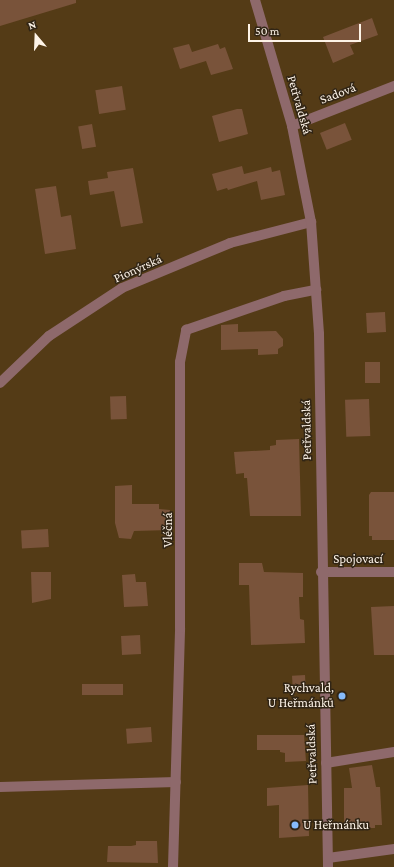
<!DOCTYPE html>
<meta charset="utf-8">
<style>
body{margin:0}
#map{position:relative;width:394px;height:867px;overflow:hidden;background:#543b16;font-family:"Crimson Pro",serif}
div>[style]{position:absolute}
.building>*{inset:0;background:#79533a;transform-origin:0 0}
.minor>*{height:10px;margin:-5px;padding:0 5px;transform-origin:5px;border-radius:5px;background:#8e696b}
.tertiary>*{height:10px;margin:-5px;padding:0 5px;transform-origin:5px;border-radius:5px;background:#8e696b}
.dots>*{width:11px;height:11px;translate:-50% -50%;box-sizing:border-box;border:2px solid #312515;border-radius:50%}
span{translate:-50% -50%;white-space:nowrap;text-align:center;line-height:1.15;-webkit-text-stroke:3px #312515;paint-order:stroke}
.street-label{font-size:13px;color:#fdf3e7}
.poi-label{font-size:13px;color:#fdf3e7}
.right{translate:-100% -50%;text-align:right}
.left{translate:0 -50%;text-align:left}
.north{position:absolute;left:16px;top:16px;width:40px;height:40px;-webkit-text-stroke:3px #312515;paint-order:stroke;rotate:341deg;font-size:11px;font-weight:700;line-height:16px;text-align:center;color:#fdf3e7}
.north::after{content:'';display:block;margin:auto;width:14px;height:18px;background:#fdf3e7;clip-path:polygon(50% 0,100% 100%,50% 72%,0 100%)}
.scale{position:absolute;left:248px;top:24px;width:113px;height:18px;box-sizing:border-box;border:2px solid #fdf3e7;border-top:0;padding-left:5px;font-size:12px;line-height:14px;white-space:nowrap;color:#fdf3e7;-webkit-text-stroke:3px #312515;paint-order:stroke}
</style>
<div id="map">
<div class="building">
<i style="clip-path:polygon(0 0,76px 0,76px 3px,0 26px)"></i>
<i style="clip-path:polygon(372px 18px,378px 35px,350px 45px,354px 54px,333px 63px,323px 37px)"></i>
<i style="clip-path:polygon(189px 44px,192px 52px,218px 44px,220px 49px,225px 47px,233px 69px,211px 75px,206px 61px,180px 69px,173px 48px)"></i>
<i style="left:122px;top:86px;width:24px;height:27px;rotate:81deg"></i>
<i style="clip-path:polygon(237px 109px,242px 109px,248px 134px,219px 142px,212px 116px)"></i>
<i style="left:345px;top:123px;width:18px;height:27px;rotate:68deg"></i>
<i style="left:92px;top:124px;width:23px;height:14px;rotate:80deg"></i>
<i style="clip-path:polygon(242px 166px,244px 174px,271px 167px,272px 172px,280px 170px,285px 195px,261px 200px,257px 181px,228px 190px,227px 188px,217px 191px,212px 174px)"></i>
<i style="clip-path:polygon(133px 168px,143px 223px,121px 227px,114px 191px,90px 195px,88px 181px,108px 178px,107px 172px)"></i>
<i style="clip-path:polygon(56px 186px,61px 217px,71px 215px,76px 249px,45px 254px,35px 189px)"></i>
<i style="left:385px;top:312px;width:20px;height:19px;rotate:87deg"></i>
<i style="clip-path:polygon(238px 324px,238px 332px,276px 331px,283px 339px,283px 346px,278px 349px,278px 354px,258px 355px,258px 349px,221px 350px,221px 325px)"></i>
<i style="left:380px;top:362px;width:21px;height:15px;rotate:90deg"></i>
<i style="left:126px;top:396px;width:23px;height:16px;rotate:88deg"></i>
<i style="left:369px;top:399px;width:37px;height:24px;rotate:88deg"></i>
<i style="clip-path:polygon(299px 439px,301px 516px,250px 516px,247px 478px,244px 478px,244px 473px,236px 474px,234px 452px,270px 450px,270px 446px,276px 445px,276px 440px)"></i>
<i style="clip-path:polygon(132px 485px,132px 504px,159px 504px,159px 509px,170px 510px,170px 530px,134px 531px,131px 539px,119px 538px,115px 523px,115px 486px)"></i>
<i style="clip-path:polygon(371px 492px,394px 492px,394px 540px,372px 540px,372px 536px,369px 536px,369px 495px)"></i>
<i style="left:48px;top:529px;width:18px;height:27px;rotate:87deg"></i>
<i style="clip-path:polygon(239px 563px,262px 563px,264px 572px,303px 573px,303px 597px,299px 597px,300px 619px,304px 620px,305px 643px,251px 645px,249px 585px,239px 585px)"></i>
<i style="clip-path:polygon(31px 572px,51px 572px,51px 599px,32px 603px)"></i>
<i style="clip-path:polygon(135px 574px,136px 582px,146px 582px,148px 606px,124px 607px,122px 575px)"></i>
<i style="clip-path:polygon(394px 606px,394px 655px,374px 655px,371px 607px)"></i>
<i style="left:140px;top:635px;width:19px;height:19px;rotate:87deg"></i>
<i style="left:305px;top:675px;width:17px;height:13px;rotate:87deg"></i>
<i style="left:123px;top:684px;width:11px;height:41px;rotate:90deg"></i>
<i style="left:151px;top:727px;width:15px;height:25px;rotate:86deg"></i>
<i style="clip-path:polygon(257px 735px,304px 735px,306px 761px,285px 762px,285px 753px,280px 752px,280px 750px,257px 750px)"></i>
<i style="clip-path:polygon(372px 765px,376px 787px,380px 787px,382px 825px,375px 825px,375px 828px,350px 828px,350px 826px,344px 826px,344px 788px,352px 788px,349px 768px)"></i>
<i style="clip-path:polygon(308px 785px,309px 836px,279px 838px,279px 805px,267px 806px,267px 788px)"></i>
<i style="clip-path:polygon(136px 841px,157px 841px,158px 863px,107px 862px,108px 846px,131px 846px,136px 845px)"></i>
</div>
<div class="minor">
<i style="left:292px;top:126px;width:110px;rotate:-21.4deg"></i>
<i style="left:0;top:383px;width:68px;rotate:-43.8deg"></i>
<i style="left:49px;top:336px;width:87px;rotate:-33.3deg"></i>
<i style="left:122px;top:288px;width:117px;rotate:-22.6deg"></i>
<i style="left:230px;top:243px;width:84px;rotate:-14.5deg"></i>
<i style="left:321px;top:572px;width:73px"></i>
<i style="left:326px;top:763px;width:69px;rotate:-9.2deg"></i>
<i style="left:0;top:787px;width:176px;rotate:-1.6deg"></i>
<i style="left:328px;top:858px;width:67px;rotate:-7.8deg"></i>
<i style="left:173px;top:867px;width:239px;rotate:-88.3deg"></i>
<i style="left:180px;top:628px;width:266px;rotate:-90deg"></i>
<i style="left:180px;top:362px;width:33px;rotate:-79deg"></i>
<i style="left:186px;top:330px;width:104px;rotate:-19.1deg"></i>
<i style="left:284px;top:296px;width:33px;rotate:-11deg"></i>
</div>
<div class="tertiary">
<i style="left:255px;top:0;width:131px;rotate:73.6deg"></i>
<i style="left:292px;top:126px;width:98px;rotate:78.8deg"></i>
<i style="left:311px;top:222px;width:112px;rotate:85.9deg"></i>
<i style="left:319px;top:334px;width:533px;rotate:89.03deg"></i>
</div>
<div class="dots">
<i style="left:342px;top:696px;background:#86bbfb"></i>
<i style="left:295px;top:825px;background:#86bbfb"></i>
</div>
<div class="street-label">
<span style="left:338px;top:94px;rotate:-21deg">Sadová</span>
<span style="left:299px;top:105px;rotate:74deg">Petřvaldská</span>
<span style="left:138px;top:269px;rotate:-24deg">Pionýrská</span>
<span style="left:307px;top:430px;rotate:-91deg">Petřvaldská</span>
<span style="left:168px;top:530px;rotate:-90deg">Vléčná</span>
<span style="left:358px;top:559px">Spojovací</span>
<span style="left:312px;top:754px;rotate:-92deg">Petřvaldská</span>
</div>
<div class="poi-label">
<span class="right" style="left:334px;top:696px">Rychvald,<br>U Heřmánků</span>
<span class="left" style="left:303px;top:825px">U Heřmánku</span>
</div>
<div class="north">N</div>
<div class="scale">50 m</div>
</div>
